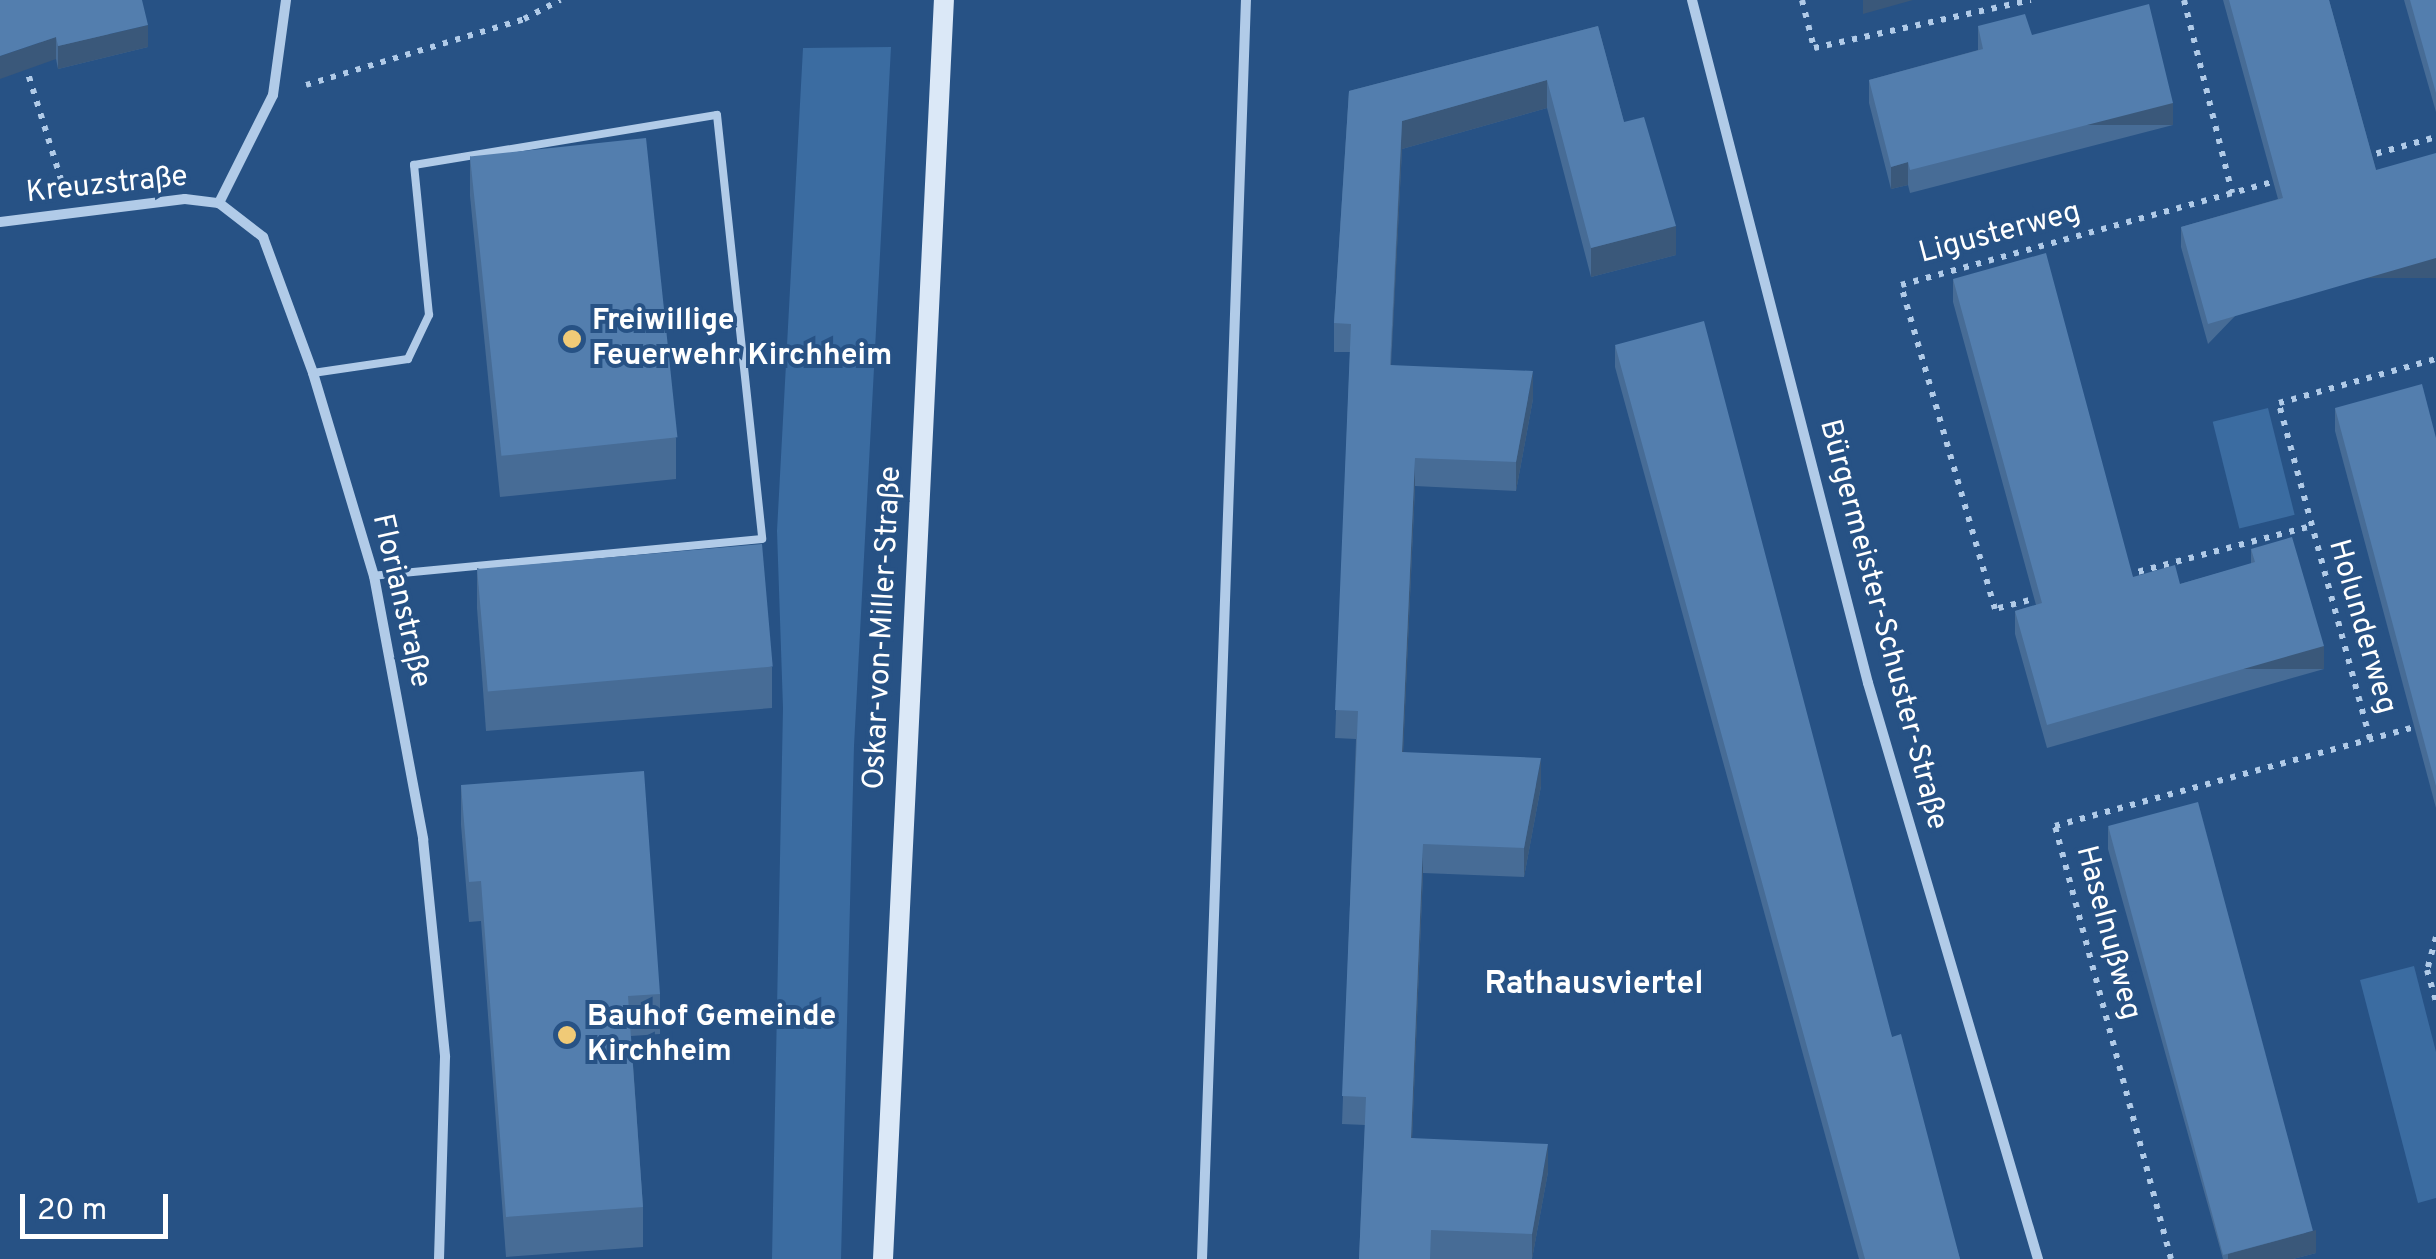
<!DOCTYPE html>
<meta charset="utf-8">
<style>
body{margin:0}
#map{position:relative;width:2436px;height:1259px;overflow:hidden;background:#275285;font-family:Overpass,sans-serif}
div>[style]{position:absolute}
.green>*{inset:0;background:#3b6ca1;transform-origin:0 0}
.path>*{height:6px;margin-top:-3px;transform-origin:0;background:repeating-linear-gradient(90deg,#b1cbe8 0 5px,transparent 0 13px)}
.lane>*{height:8px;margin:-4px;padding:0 4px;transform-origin:4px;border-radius:4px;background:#b1cbe8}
.street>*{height:10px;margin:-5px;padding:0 5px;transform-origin:5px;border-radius:5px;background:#b1cbe8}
.secondary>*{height:20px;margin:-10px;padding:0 10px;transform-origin:10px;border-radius:10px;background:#dbe8f7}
.wall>*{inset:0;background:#476c96}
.shaded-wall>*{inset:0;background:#3a587a;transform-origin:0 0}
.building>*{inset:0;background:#537eae;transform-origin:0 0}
.dots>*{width:28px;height:28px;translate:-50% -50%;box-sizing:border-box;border:5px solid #275285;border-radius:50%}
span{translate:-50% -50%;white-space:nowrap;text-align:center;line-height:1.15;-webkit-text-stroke:8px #275285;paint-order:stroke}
.street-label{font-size:30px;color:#fff}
.poi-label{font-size:30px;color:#fff;font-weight:700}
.left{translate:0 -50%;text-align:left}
.neighbourhood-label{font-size:32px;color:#fff;font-weight:700}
.scale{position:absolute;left:20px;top:1194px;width:148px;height:45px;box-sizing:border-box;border:5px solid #fff;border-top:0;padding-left:12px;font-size:30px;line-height:35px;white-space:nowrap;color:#fff;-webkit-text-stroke:8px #275285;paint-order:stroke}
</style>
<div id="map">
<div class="green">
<i style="clip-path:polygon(891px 47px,854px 746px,841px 1259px,772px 1259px,783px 708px,777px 531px,803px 48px)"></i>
<i style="left:2268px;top:408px;width:110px;height:57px;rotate:76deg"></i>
<i style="clip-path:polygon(2414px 966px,2436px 1052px,2436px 1198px,2418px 1203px,2360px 980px)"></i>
</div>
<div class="path">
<i style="left:1802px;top:0;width:49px;rotate:76deg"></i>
<i style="left:1814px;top:48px;width:222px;rotate:-12.5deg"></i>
<i style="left:2184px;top:0;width:199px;rotate:76deg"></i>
<i style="left:25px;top:64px;width:128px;rotate:72.7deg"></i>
<i style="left:306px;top:85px;width:228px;rotate:-16.8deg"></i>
<i style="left:524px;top:19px;width:41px;rotate:-27.8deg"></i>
<i style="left:2364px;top:157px;width:75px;rotate:-15.5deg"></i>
<i style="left:2126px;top:575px;width:188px;rotate:-14.8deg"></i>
<i style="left:2041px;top:597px;width:48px;rotate:165.4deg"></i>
<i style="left:1995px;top:609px;width:337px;rotate:-106.2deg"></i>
<i style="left:1901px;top:285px;width:393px;rotate:-15.5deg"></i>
<i style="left:2370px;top:739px;width:348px;rotate:-105.2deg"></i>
<i style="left:2279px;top:403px;width:163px;rotate:-15.7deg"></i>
<i style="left:2436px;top:937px;width:34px;rotate:105deg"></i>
<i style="left:2427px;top:970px;width:33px;rotate:74deg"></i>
<i style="left:2171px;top:1259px;width:448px;rotate:-105deg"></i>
<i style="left:2055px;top:826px;width:395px;rotate:-15.4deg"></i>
</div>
<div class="lane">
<i style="left:313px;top:373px;width:96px;rotate:-8.4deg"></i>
<i style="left:408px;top:359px;width:49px;rotate:-64.5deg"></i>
<i style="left:429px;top:315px;width:151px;rotate:-95.7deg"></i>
<i style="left:414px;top:165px;width:307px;rotate:-9.4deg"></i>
<i style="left:717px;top:115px;width:426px;rotate:83.9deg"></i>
<i style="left:762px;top:539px;width:390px;rotate:174.6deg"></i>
</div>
<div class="street">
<i style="left:286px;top:0;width:96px;rotate:97.8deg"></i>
<i style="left:273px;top:95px;width:121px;rotate:116.6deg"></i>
<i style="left:219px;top:203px;width:56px;rotate:37.7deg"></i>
<i style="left:263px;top:237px;width:145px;rotate:69.8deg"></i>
<i style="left:313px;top:373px;width:212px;rotate:73.3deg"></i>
<i style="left:374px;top:576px;width:268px;rotate:79.4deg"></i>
<i style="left:423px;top:839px;width:219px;rotate:84.2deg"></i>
<i style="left:445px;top:1057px;width:202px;rotate:91.7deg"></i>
<i style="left:1692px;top:0;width:705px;rotate:75.55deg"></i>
<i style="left:1868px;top:683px;width:601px;rotate:73.56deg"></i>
<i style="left:0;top:222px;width:186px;rotate:-7.1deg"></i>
<i style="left:185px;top:199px;width:34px;rotate:7deg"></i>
<i style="left:1202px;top:1259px;width:1260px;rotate:-88deg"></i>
</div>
<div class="secondary">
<i style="left:883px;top:1259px;width:1260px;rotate:-87.23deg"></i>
</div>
<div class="wall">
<i style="clip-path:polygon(0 0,148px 47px,58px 69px,56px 59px)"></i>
<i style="clip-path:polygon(2223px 0,2329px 0,2376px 170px,2208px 344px,2181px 247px,2181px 227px,2278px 199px)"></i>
<i style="clip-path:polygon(2404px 0,2436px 0,2436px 112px)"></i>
<i style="clip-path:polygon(1598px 26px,1624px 122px,1676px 255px,1591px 277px,1547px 108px,1402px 149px,1391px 365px,1533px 399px,1516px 491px,1415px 486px,1403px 752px,1541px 786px,1524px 877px,1423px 873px,1412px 1138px,1548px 1172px,1532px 1259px,1359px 1259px,1365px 1125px,1342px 1124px,1356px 739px,1335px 738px,1350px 352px,1334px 352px,1334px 323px,1349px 91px)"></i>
<i style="clip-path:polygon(1978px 26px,2032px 35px,2173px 125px,1910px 193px,1908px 185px,1891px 189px,1869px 103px,1869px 80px,1978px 50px)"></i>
<i style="clip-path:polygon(470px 156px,676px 438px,676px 479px,500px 497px,470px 196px)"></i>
<i style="clip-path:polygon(1953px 279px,2133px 577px,2180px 584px,2251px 564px,2251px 549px,2324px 669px,2047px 748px,2015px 634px,2015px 611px,2036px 605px,1953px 302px)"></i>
<i style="clip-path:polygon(1615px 345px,1892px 1037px,1960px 1259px,1859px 1259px,1615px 367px)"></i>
<i style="clip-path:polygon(2335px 408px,2436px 438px,2436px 808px,2335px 431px)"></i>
<i style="clip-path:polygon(477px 568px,772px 667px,772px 708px,486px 731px,477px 608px)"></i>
<i style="clip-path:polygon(461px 785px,660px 994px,660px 1034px,631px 1036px,643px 1207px,643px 1247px,506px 1257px,481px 921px,469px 922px,461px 825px)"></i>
<i style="clip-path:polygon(2108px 826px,2316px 1253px,2293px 1259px,2223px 1259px,2108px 849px)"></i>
</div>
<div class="shaded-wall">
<i style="clip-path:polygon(1863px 0,1913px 0,1863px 14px)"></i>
<i style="clip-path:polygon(148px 25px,148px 47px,58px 69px,58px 46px)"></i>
<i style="clip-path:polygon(56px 37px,56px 59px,0 79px,0 56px)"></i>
<i style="clip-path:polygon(1547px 80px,1547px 108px,1402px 149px,1390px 393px,1402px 121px)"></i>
<i style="left:2173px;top:103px;width:22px;height:271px;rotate:90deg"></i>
<i style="clip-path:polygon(1908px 162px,1908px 185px,1891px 189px,1891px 167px)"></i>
<i style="clip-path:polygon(1676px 226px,1676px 255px,1591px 277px,1591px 248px)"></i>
<i style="left:2436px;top:258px;width:20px;height:237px;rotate:90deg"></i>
<i style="clip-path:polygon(1533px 371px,1533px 399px,1516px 491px,1516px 462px)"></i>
<i style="clip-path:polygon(1415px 458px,1415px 486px,1402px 780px,1402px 752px)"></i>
<i style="left:2324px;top:646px;width:23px;height:288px;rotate:90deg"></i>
<i style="clip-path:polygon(1541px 758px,1541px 786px,1524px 877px,1524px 848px)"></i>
<i style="clip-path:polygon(1423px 844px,1423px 873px,1411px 1166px,1411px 1138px)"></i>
<i style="clip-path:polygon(1548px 1144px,1548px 1172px,1532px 1259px,1532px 1234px)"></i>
<i style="clip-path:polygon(2316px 1230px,2316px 1253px,2293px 1259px,2228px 1259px,2228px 1254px)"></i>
</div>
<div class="building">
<i style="clip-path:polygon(0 0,142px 0,148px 25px,58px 46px,56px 37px,0 56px)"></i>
<i style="clip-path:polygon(2229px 0,2329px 0,2376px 170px,2436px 153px,2436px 258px,2208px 324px,2181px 227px,2283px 198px)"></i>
<i style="clip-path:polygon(2410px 0,2436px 0,2436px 93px)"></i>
<i style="clip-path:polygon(2149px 4px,2173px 103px,1910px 170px,1908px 162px,1891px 167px,1869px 80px,1983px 49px,1978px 26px,2025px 14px,2032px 35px)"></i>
<i style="clip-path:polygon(1598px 26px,1624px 122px,1644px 117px,1676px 226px,1591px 248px,1547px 80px,1402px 121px,1390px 365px,1533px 371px,1516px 462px,1415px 458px,1402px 752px,1541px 758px,1524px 848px,1423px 844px,1411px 1138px,1548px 1144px,1532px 1234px,1431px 1230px,1430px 1259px,1359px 1259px,1366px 1097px,1342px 1096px,1358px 711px,1335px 710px,1351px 324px,1334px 323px,1349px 91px)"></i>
<i style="left:646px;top:138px;width:301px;height:177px;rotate:84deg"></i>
<i style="clip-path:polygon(2046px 253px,2133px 577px,2175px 565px,2180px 584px,2255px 562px,2251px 549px,2292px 537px,2324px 646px,2047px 725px,2015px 611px,2042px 603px,1953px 279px)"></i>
<i style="clip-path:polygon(1704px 321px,1892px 1037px,1901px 1034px,1960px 1259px,1865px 1259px,1615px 345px)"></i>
<i style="clip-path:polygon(2422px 384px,2436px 438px,2436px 786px,2335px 408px)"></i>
<i style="left:762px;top:544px;width:123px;height:286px;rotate:85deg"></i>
<i style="clip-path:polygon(644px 771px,660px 994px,628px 996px,643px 1207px,506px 1217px,481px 881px,469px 882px,461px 785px)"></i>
<i style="left:2198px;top:802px;width:444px;height:93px;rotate:75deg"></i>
</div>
<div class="dots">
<i style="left:572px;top:339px;background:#f0ca77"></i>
<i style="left:567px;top:1035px;background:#f0ca77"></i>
</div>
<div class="street-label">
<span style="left:107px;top:186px;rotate:-6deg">Kreuzstraße</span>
<span style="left:2000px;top:234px;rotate:-15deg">Ligusterweg</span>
<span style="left:400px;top:601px;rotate:77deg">Florianstraße</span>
<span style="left:1882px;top:625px;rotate:75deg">Bürgermeister-Schuster-Straße</span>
<span style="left:2361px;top:627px;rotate:74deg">Holunderweg</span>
<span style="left:884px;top:628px;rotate:-87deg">Oskar-von-Miller-Straße</span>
<span style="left:2107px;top:933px;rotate:75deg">Haselnußweg</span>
</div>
<div class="poi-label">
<span class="left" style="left:592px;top:339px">Freiwillige<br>Feuerwehr Kirchheim</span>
<span class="left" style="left:587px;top:1035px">Bauhof Gemeinde<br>Kirchheim</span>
</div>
<div class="neighbourhood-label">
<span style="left:1594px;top:985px">Rathausviertel</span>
</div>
<div class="scale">20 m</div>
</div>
